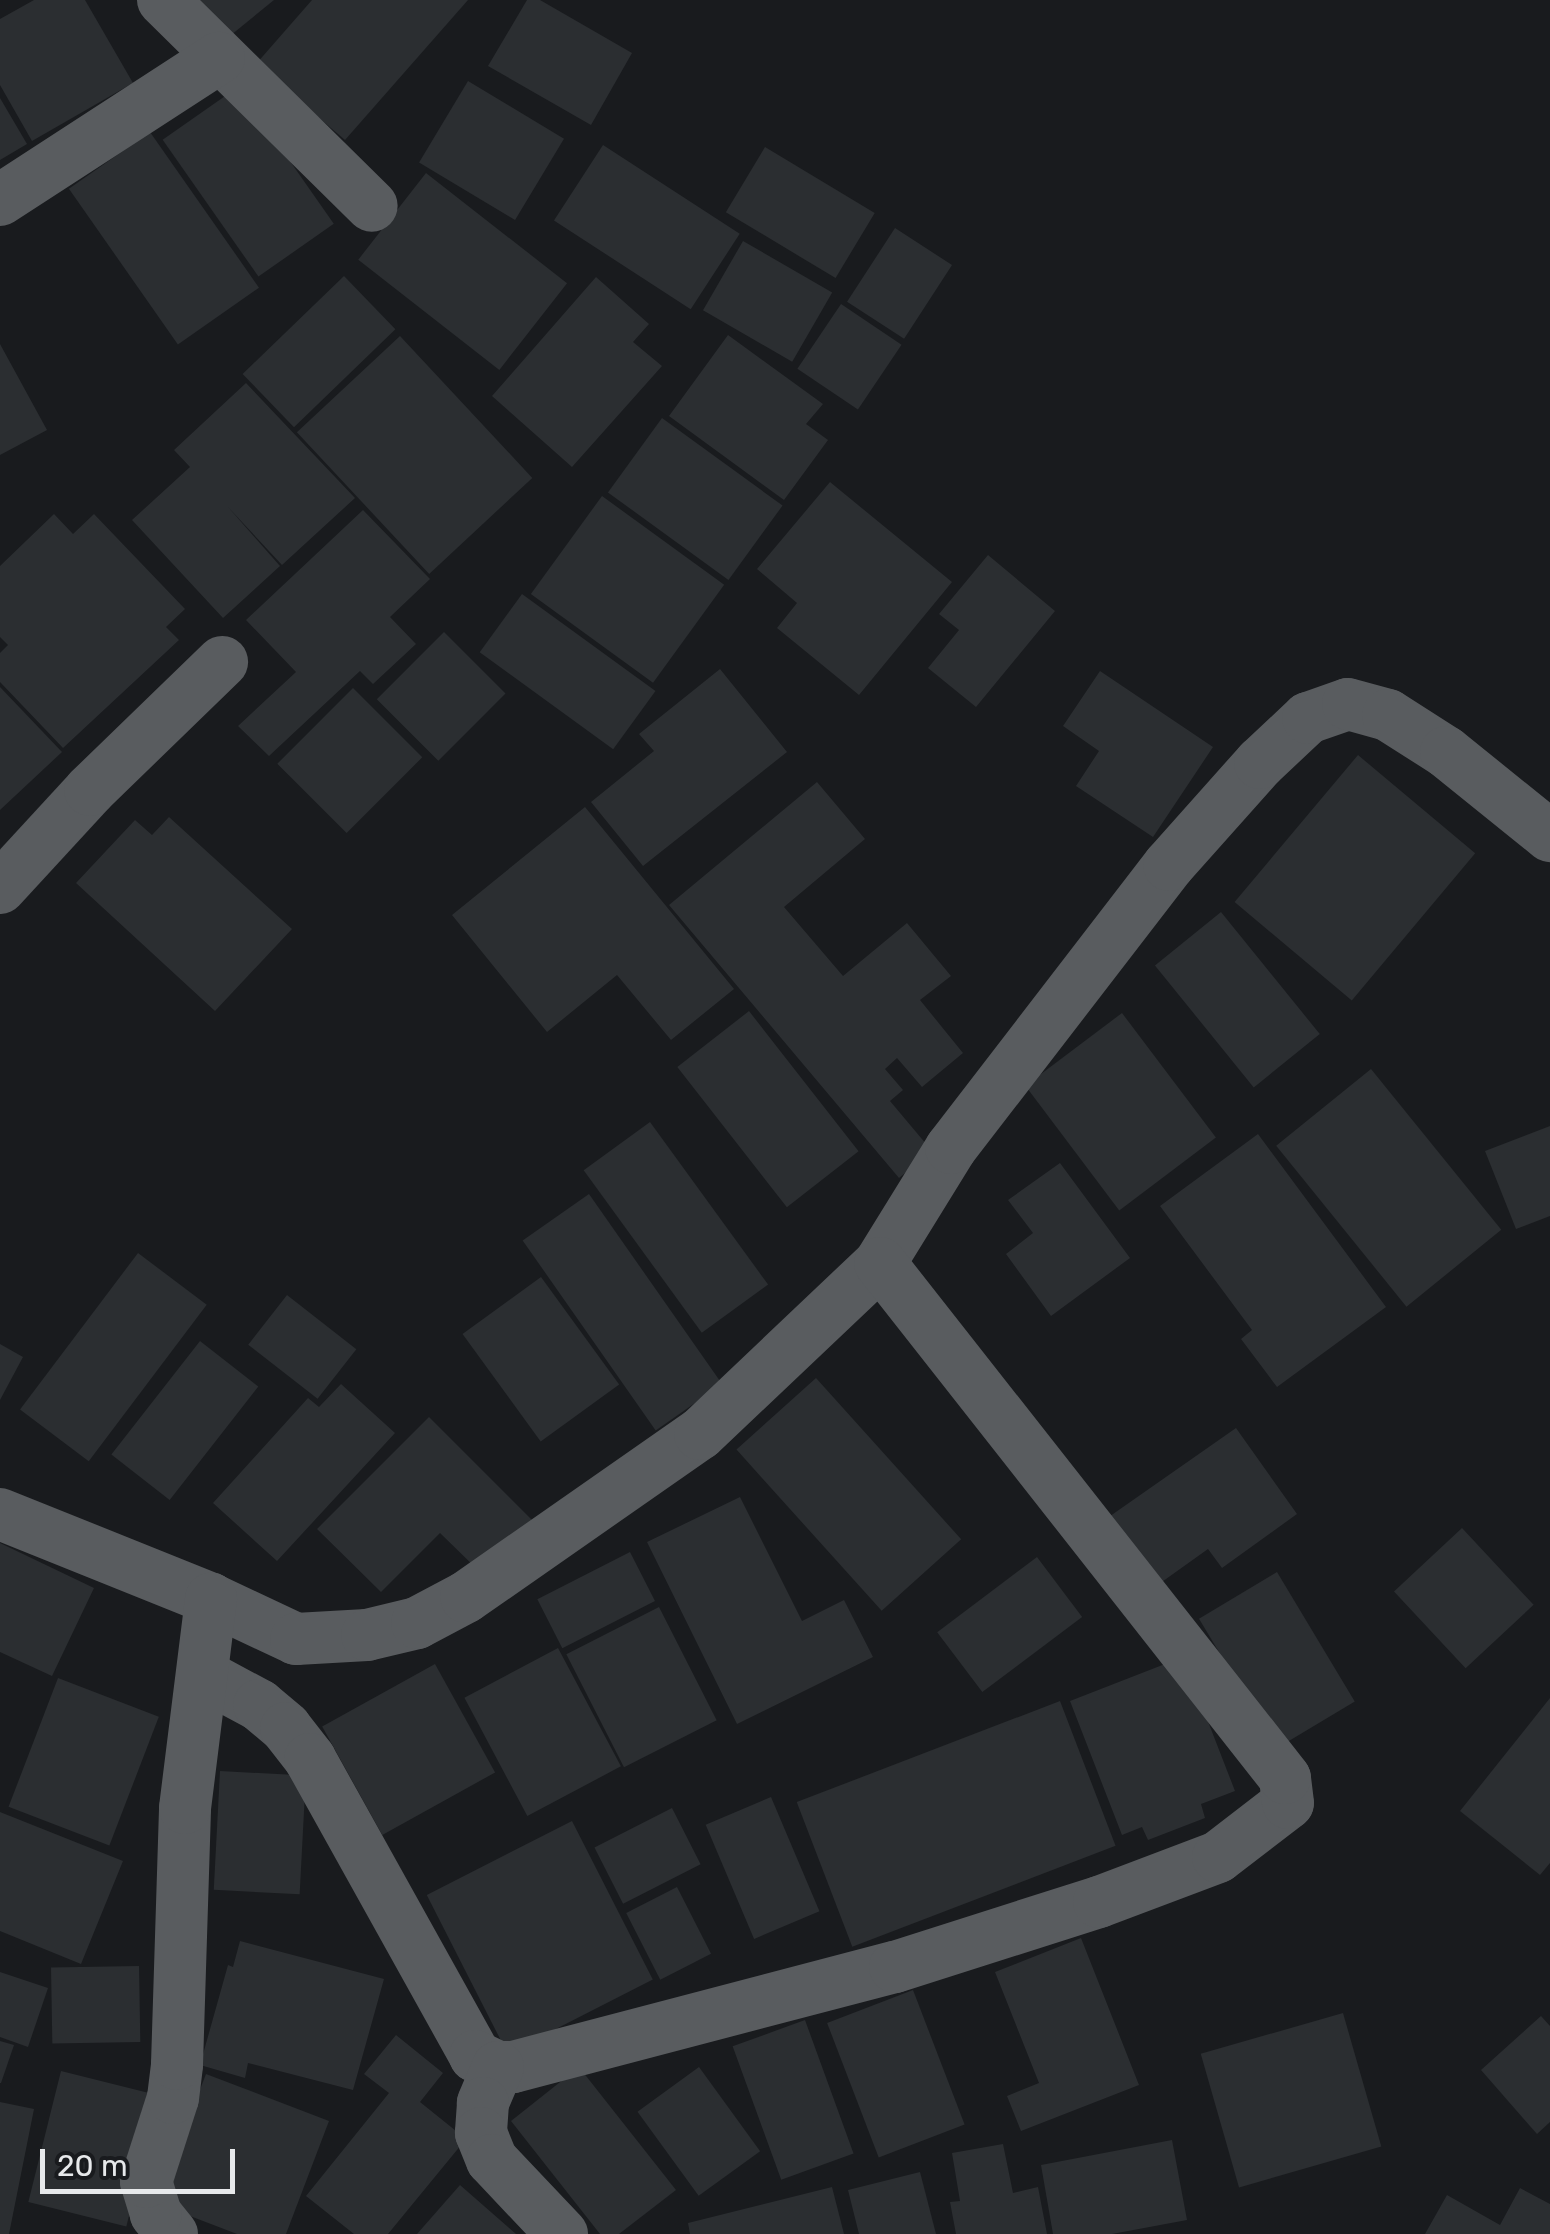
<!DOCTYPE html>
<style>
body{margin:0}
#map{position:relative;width:1550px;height:2234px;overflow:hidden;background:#191b1e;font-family:Rubik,sans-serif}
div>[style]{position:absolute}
.building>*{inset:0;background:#2b2e31;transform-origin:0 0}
.minor>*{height:52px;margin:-26px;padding:0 26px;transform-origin:26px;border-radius:26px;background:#595c5f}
span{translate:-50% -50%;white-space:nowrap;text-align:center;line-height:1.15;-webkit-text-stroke:9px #191b1e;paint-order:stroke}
.scale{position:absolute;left:40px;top:2149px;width:195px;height:45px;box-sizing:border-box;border:5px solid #e7e9eb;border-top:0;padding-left:12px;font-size:30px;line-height:35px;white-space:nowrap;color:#e7e9eb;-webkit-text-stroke:8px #191b1e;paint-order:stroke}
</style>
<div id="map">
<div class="building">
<i style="clip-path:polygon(34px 0,85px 0,133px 83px,32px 141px,0 85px,0 19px)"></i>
<i style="clip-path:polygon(184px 0,274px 0,220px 44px)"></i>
<i style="clip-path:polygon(312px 0,468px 0,345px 140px,256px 64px)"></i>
<i style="clip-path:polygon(527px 0,540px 0,632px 53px,591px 125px,488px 66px)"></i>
<i style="left:468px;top:81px;width:112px;height:95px;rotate:31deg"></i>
<i style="left:238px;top:87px;width:167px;height:92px;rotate:55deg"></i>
<i style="clip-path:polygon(0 98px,27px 144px,0 160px)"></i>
<i style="left:150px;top:132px;width:190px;height:99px;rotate:55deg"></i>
<i style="left:603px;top:145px;width:163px;height:90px;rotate:33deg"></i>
<i style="left:765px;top:147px;width:128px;height:76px;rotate:31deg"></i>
<i style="left:426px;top:173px;width:179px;height:110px;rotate:38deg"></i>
<i style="left:895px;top:228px;width:68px;height:88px;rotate:33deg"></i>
<i style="left:743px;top:241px;width:103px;height:80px;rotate:30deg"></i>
<i style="left:344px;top:276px;width:74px;height:141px;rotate:46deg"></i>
<i style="clip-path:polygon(596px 277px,649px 324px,633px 342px,662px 366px,572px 467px,492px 396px)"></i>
<i style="left:841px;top:304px;width:73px;height:78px;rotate:34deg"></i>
<i style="clip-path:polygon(728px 335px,823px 404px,806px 424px,828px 440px,784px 500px,669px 416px)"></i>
<i style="left:400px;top:336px;width:194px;height:141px;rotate:47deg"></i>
<i style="clip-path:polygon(0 344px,47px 430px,0 455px)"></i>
<i style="clip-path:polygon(246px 383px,355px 498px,282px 565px,228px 507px,280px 566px,223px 618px,132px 520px,190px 467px,174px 450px)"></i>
<i style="left:662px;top:418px;width:149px;height:92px;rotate:36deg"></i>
<i style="clip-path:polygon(830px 482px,952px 582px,859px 695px,777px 628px,797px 603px,757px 569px)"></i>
<i style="left:602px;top:496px;width:151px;height:121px;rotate:36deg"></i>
<i style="clip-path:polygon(363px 510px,430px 579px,390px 617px,416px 644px,373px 684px,360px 671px,269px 756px,238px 726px,296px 672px,246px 620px)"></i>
<i style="clip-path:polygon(54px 514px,73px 534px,94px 514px,185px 609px,166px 627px,179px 640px,63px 748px,0 682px,0 653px,8px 645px,0 637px,0 566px)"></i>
<i style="clip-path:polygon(988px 555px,1055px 611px,976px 707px,928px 668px,959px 630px,939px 614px)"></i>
<i style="left:522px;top:594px;width:165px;height:72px;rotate:36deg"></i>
<i style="left:444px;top:632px;width:87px;height:95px;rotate:45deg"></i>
<i style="clip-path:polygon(720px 669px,787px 752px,643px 866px,591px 802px,654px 751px,639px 734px)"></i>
<i style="clip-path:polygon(1100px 671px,1213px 747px,1153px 837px,1076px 786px,1099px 751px,1063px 726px)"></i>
<i style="clip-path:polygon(0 687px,62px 752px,0 810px)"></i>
<i style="left:353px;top:688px;width:98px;height:107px;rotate:45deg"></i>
<i style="left:1358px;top:755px;width:153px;height:192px;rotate:40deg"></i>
<i style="clip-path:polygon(817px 782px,865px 839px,784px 907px,843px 976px,907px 923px,951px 976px,920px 1000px,963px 1053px,922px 1087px,897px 1058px,885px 1069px,903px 1090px,890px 1101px,932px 1151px,899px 1178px,669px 905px)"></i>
<i style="clip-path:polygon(585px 807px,734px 989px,671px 1040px,617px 975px,547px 1032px,452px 915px)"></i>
<i style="clip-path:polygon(169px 817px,292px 929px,215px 1011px,76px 883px,135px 820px,152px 835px)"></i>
<i style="left:1221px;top:912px;width:157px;height:85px;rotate:51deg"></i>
<i style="left:749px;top:1011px;width:178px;height:91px;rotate:52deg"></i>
<i style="left:1122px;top:1013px;width:156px;height:121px;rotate:53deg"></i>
<i style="left:1371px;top:1069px;width:207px;height:122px;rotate:51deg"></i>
<i style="left:650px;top:1122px;width:201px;height:82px;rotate:54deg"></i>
<i style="clip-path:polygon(1550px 1126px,1550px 1216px,1516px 1229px,1485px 1151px)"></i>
<i style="clip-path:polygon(1258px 1134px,1386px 1307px,1277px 1387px,1241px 1339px,1252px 1330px,1160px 1206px)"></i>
<i style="clip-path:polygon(1060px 1163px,1130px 1258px,1051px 1316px,1006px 1254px,1033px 1233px,1008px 1200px)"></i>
<i style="left:589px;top:1194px;width:232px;height:81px;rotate:55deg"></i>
<i style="left:138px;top:1253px;width:86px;height:196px;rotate:37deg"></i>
<i style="left:541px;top:1277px;width:133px;height:97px;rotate:54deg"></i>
<i style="left:287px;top:1295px;width:88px;height:63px;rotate:38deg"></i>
<i style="left:200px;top:1341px;width:74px;height:144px;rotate:38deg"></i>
<i style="clip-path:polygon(0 1344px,23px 1357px,0 1400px)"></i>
<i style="left:816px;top:1378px;width:217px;height:107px;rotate:48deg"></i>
<i style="clip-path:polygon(341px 1384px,395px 1433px,277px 1561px,213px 1503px,308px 1398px,319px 1407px)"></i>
<i style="clip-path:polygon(429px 1417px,534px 1522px,482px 1574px,440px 1533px,381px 1592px,317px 1529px)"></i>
<i style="clip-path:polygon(1236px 1428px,1297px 1514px,1222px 1568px,1208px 1549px,1152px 1589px,1103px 1521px)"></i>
<i style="clip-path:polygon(740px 1497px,802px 1621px,844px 1600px,873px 1657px,737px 1724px,647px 1542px)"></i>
<i style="left:1462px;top:1528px;width:105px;height:93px;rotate:47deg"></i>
<i style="clip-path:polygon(0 1543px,94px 1588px,52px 1676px,0 1652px)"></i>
<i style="left:630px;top:1552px;width:55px;height:104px;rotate:63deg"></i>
<i style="left:1037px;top:1557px;width:75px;height:125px;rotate:53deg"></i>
<i style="left:1277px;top:1572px;width:151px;height:91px;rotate:59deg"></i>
<i style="left:659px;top:1607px;width:127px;height:104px;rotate:63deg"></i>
<i style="left:558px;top:1648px;width:134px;height:106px;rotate:62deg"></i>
<i style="clip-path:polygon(1183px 1657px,1235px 1791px,1201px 1804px,1205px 1818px,1148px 1840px,1142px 1827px,1122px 1835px,1070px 1701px)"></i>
<i style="left:435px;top:1664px;width:124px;height:129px;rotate:61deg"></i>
<i style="left:58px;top:1678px;width:108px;height:138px;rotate:21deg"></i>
<i style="clip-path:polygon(1550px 1698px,1550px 1863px,1540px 1875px,1460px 1811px)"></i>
<i style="left:1060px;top:1701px;width:155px;height:282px;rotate:69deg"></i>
<i style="left:220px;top:1771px;width:86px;height:119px;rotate:3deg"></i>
<i style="left:771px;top:1797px;width:124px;height:71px;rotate:67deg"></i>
<i style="left:672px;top:1808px;width:63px;height:87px;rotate:63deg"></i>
<i style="clip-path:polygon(0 1812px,123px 1861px,81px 1964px,0 1931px)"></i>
<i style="left:572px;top:1821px;width:178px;height:163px;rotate:63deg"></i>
<i style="left:677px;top:1887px;width:75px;height:57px;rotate:63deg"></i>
<i style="clip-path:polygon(1081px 1938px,1139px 2085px,1021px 2131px,1007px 2096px,1039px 2083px,995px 1972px)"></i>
<i style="clip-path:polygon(240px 1941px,384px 1979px,353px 2090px,248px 2063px,245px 2078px,200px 2065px,228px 1965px,233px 1967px)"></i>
<i style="left:139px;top:1966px;width:76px;height:88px;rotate:89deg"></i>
<i style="clip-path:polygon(0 1972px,48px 1988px,28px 2047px,0 2037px)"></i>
<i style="left:913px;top:1990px;width:144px;height:92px;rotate:69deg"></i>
<i style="left:1343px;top:2013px;width:139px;height:148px;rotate:74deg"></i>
<i style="clip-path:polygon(1541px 2016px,1550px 2026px,1550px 2122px,1537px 2134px,1481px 2070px)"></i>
<i style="left:805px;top:2020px;width:142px;height:77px;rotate:70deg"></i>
<i style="clip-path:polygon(396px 2035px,443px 2073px,420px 2102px,466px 2139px,388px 2234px,354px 2234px,306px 2196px,389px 2093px,364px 2074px)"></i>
<i style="clip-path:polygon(0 2041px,14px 2045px,1px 2083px,0 2083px)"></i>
<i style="clip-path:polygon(579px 2067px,676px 2190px,619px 2234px,600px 2234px,511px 2121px)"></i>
<i style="left:699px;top:2067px;width:104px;height:76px;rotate:54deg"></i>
<i style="left:61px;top:2071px;width:101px;height:135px;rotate:14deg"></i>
<i style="clip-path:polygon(206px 2074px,329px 2121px,286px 2234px,237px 2234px,156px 2203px)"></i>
<i style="clip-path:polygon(0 2102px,34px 2109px,9px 2234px,0 2234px)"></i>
<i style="clip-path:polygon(1172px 2140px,1187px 2220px,1112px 2234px,1053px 2234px,1041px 2165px)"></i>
<i style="clip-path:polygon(1003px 2144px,1013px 2193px,1038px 2187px,1047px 2234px,956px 2234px,950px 2202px,960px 2201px,952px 2153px)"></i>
<i style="clip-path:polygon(920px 2172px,936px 2234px,859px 2234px,848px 2190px)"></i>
<i style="clip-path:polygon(460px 2185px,516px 2234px,417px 2234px)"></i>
<i style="clip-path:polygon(832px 2187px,844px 2234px,690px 2234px,688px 2223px)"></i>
<i style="clip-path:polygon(1520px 2188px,1550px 2204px,1550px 2234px,1425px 2234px,1447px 2195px,1500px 2225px)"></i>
</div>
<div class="minor">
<i style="left:163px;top:0;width:293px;rotate:44.6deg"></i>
<i style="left:0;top:200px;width:261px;rotate:-33deg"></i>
<i style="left:0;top:888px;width:133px;rotate:-47.4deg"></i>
<i style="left:90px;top:790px;width:184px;rotate:-44.1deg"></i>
<i style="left:0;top:1514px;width:227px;rotate:21.9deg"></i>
<i style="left:211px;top:1599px;width:94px;rotate:25.2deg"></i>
<i style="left:296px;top:1639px;width:71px;rotate:-3.2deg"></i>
<i style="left:367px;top:1635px;width:51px;rotate:-13.5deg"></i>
<i style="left:417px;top:1623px;width:55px;rotate:-28deg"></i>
<i style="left:466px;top:1597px;width:285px;rotate:-34.9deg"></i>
<i style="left:700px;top:1434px;width:248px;rotate:-43.5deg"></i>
<i style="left:880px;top:1263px;width:135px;rotate:-58.3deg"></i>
<i style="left:951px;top:1148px;width:357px;rotate:-52.4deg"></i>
<i style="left:1169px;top:865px;width:137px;rotate:-48.3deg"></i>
<i style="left:1260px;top:763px;width:66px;rotate:-43.2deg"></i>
<i style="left:1308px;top:718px;width:42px;rotate:-19.3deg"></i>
<i style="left:1348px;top:704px;width:41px;rotate:15.4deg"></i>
<i style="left:1388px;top:715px;width:69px;rotate:32.5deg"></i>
<i style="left:1446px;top:752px;width:134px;rotate:38.9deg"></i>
<i style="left:203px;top:1675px;width:64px;rotate:28.2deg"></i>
<i style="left:259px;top:1705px;width:35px;rotate:40deg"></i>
<i style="left:286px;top:1728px;width:39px;rotate:52deg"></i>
<i style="left:310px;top:1759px;width:340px;rotate:60.9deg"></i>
<i style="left:475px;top:2056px;width:25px;rotate:26deg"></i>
<i style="left:498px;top:2067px;width:15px"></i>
<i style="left:513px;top:2067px;width:395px;rotate:-14.7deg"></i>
<i style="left:895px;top:1967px;width:214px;rotate:-17.7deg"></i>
<i style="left:1099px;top:1902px;width:127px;rotate:-20.7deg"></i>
<i style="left:1218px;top:1857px;width:88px;rotate:-37.6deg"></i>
<i style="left:1288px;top:1803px;width:25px;rotate:-97deg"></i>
<i style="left:1285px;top:1778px;width:655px;rotate:-128.18deg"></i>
<i style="left:498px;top:2067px;width:39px;rotate:113deg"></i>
<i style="left:483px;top:2103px;width:30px;rotate:94deg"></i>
<i style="left:481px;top:2133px;width:29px;rotate:68deg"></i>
<i style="left:492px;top:2160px;width:102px;rotate:46.6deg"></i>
<i style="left:172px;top:2234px;width:26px;rotate:-129deg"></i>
<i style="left:156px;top:2214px;width:34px;rotate:-107deg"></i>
<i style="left:146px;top:2182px;width:88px;rotate:-72.2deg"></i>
<i style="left:173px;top:2098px;width:34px;rotate:-83deg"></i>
<i style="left:177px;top:2064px;width:256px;rotate:-88.2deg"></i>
<i style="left:185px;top:1808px;width:211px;rotate:-82.9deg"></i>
</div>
<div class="scale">20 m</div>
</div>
